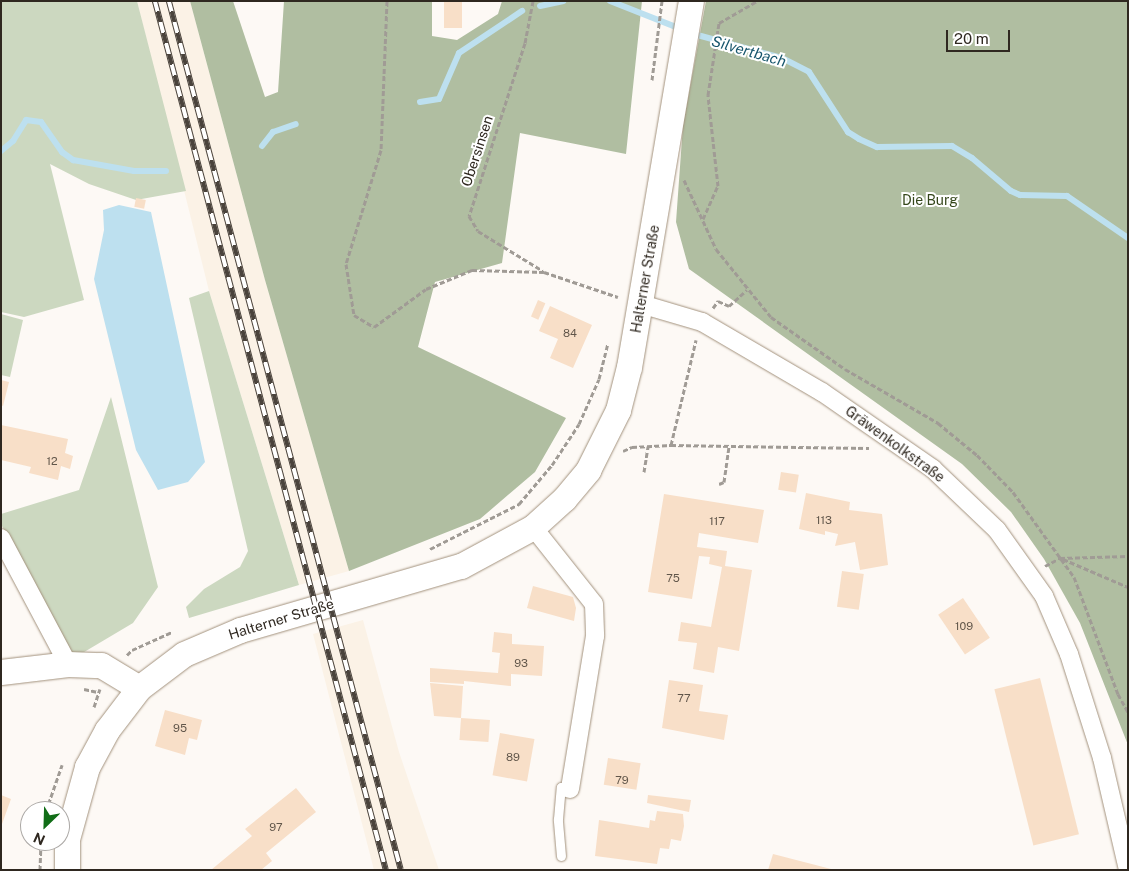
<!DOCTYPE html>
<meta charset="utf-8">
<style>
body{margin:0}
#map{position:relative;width:1129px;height:871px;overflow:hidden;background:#fdf9f5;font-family:"Public Sans",sans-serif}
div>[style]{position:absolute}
.built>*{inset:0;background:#fbf2e6}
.green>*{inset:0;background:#ccd8c0}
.forest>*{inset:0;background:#b0bea1}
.water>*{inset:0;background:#bde0ef}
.stream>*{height:6px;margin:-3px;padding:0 3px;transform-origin:3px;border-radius:3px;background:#bde0ef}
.building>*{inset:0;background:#f8dfc8;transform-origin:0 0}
.path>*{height:3px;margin-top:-1.5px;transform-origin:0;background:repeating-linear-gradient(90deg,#a09b95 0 5px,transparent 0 7.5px)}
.roads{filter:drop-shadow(0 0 1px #a3927d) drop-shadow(0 0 1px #a3927d)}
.lane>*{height:9px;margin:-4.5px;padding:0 4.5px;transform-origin:4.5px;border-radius:4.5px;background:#fff}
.street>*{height:18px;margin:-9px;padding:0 9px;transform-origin:9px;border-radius:9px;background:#fff}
.secondary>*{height:25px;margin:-12.5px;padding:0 12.5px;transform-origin:12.5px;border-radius:12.5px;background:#fff}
.rail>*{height:5.5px;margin-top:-2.75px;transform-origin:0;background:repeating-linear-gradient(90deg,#fff 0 11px,#4a433c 0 22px);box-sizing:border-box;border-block:1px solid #4a433c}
span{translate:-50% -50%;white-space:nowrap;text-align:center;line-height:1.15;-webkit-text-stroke:4px #fff;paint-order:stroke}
.number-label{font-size:11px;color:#61564a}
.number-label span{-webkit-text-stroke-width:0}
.street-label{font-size:14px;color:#2f2820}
.park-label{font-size:14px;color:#35471b}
.water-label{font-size:15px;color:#17566d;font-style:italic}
.frame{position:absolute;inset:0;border:2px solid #2f2820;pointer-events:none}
.north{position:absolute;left:20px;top:801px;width:50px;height:50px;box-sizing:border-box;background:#fff;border:1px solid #aca9a6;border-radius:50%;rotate:204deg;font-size:14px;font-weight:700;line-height:20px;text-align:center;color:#2f2820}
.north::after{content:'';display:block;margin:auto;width:18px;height:22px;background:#116d17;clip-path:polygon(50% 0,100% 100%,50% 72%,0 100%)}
.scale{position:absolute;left:946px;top:30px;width:64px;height:22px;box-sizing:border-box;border:2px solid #2f2820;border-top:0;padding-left:6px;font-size:15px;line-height:18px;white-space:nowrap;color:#2f2820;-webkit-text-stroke:4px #fff;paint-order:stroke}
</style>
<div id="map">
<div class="built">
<i style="clip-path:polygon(137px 1px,190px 1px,265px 280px,349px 571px,299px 585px,209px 291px)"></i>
<i style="clip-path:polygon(363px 620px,399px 752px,439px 870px,374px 870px,313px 634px)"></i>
</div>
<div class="green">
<i style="clip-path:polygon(1px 1px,137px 1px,186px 191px,136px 200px,89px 184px,50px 164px,84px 300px,24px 317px,1px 312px)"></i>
<i style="clip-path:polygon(209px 291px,299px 585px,189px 618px,186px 607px,204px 589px,240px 567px,248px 551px,189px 298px)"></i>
<i style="clip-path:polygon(1px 314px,23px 320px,10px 377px,1px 375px)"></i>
<i style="clip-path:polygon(111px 397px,158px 587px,133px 623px,69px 661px,1px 524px,1px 514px,79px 490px)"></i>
</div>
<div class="forest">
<i style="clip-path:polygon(190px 1px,233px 1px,265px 97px,278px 92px,284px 1px,432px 1px,432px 36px,457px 40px,498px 14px,502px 1px,642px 1px,626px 154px,520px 133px,502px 263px,435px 282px,418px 347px,566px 418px,535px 472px,480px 519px,349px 571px,265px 280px)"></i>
<i style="clip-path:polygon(706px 1px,1128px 1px,1128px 745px,1080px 623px,1044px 559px,1011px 512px,962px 464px,689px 269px,676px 222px,683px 125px)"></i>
</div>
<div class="water">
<i style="clip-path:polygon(119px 205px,151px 212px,205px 462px,188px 482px,158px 490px,136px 450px,94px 279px,104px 230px,103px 210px)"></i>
</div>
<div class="stream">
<i style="left:610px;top:1px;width:76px;rotate:21.5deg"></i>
<i style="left:540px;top:6px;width:24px;rotate:-12deg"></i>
<i style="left:690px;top:33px;width:95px;rotate:15.2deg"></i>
<i style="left:782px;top:58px;width:30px;rotate:27deg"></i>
<i style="left:809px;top:72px;width:72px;rotate:57deg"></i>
<i style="left:848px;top:132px;width:13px;rotate:32deg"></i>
<i style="left:859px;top:139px;width:20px;rotate:24deg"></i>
<i style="left:877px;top:147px;width:75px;rotate:-0.8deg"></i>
<i style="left:952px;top:146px;width:23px;rotate:31deg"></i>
<i style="left:972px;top:158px;width:51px;rotate:40.2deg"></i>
<i style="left:1011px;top:191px;width:10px;rotate:24deg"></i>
<i style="left:1020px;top:195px;width:47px;rotate:1.2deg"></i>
<i style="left:1067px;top:196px;width:74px;rotate:34.5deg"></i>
<i style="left:420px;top:102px;width:19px;rotate:-9deg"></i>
<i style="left:439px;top:99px;width:50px;rotate:-66.5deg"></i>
<i style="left:459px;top:53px;width:76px;rotate:-33.7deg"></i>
<i style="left:262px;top:146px;width:18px;rotate:-52deg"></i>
<i style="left:273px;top:132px;width:24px;rotate:-19deg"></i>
<i style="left:1px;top:151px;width:16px;rotate:-40deg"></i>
<i style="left:13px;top:141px;width:25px;rotate:-58deg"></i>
<i style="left:26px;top:120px;width:15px;rotate:8deg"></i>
<i style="left:41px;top:122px;width:37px;rotate:55deg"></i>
<i style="left:62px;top:152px;width:14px;rotate:36deg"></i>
<i style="left:73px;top:160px;width:62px;rotate:10.2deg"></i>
<i style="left:134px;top:171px;width:32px"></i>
</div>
<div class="building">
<i style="left:444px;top:1px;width:18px;height:27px"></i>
<i style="left:136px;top:198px;width:10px;height:9px;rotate:11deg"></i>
<i style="left:538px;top:300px;width:8px;height:18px;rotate:23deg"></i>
<i style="clip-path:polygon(550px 306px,592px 325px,573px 368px,550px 358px,558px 339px,539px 331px)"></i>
<i style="clip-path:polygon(1px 380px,9px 382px,3px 406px,1px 405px)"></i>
<i style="clip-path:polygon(1px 425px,68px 439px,65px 453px,73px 456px,70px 469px,61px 466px,58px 480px,29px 473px,31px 467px,1px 460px)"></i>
<i style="left:781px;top:472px;width:18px;height:18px;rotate:9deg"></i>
<i style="clip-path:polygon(806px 493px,850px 502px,849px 510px,882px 514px,888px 565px,860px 570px,855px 542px,835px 546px,838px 534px,825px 531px,825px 535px,799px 529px)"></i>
<i style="clip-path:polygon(664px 494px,764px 510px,758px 543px,699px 533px,697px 547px,727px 551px,725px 566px,752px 570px,739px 651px,718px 647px,714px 673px,693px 669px,697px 643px,678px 641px,681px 622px,711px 627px,722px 567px,709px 564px,710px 557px,699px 556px,692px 599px,648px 592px)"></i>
<i style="left:842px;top:571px;width:22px;height:36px;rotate:8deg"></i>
<i style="clip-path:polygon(533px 586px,573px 597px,576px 608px,574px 621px,527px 608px)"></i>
<i style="left:963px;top:598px;width:48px;height:30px;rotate:56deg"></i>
<i style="clip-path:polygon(494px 632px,512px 634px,512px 644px,544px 646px,542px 676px,511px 674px,511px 686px,464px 681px,464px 684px,430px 682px,430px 668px,498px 673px,500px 653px,492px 652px)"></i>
<i style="left:1040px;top:678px;width:161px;height:47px;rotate:76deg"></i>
<i style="clip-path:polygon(669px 680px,703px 685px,699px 711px,728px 715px,724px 740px,662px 728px)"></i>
<i style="clip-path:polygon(430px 683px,463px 686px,461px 718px,434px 716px)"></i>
<i style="clip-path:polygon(165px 710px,202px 720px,197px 740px,189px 738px,185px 755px,155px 746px)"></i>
<i style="left:461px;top:718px;width:29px;height:22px;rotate:4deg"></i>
<i style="left:500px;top:733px;width:35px;height:43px;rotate:10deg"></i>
<i style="left:608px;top:758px;width:33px;height:27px;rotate:9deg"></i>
<i style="clip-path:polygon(296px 788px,316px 812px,266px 853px,272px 861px,261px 870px,211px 870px,252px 836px,245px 829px)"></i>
<i style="clip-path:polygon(1px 795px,11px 799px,2px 824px,1px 824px)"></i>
<i style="clip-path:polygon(648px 795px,691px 800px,689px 812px,647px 803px)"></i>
<i style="clip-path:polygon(657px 811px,683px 814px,684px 826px,681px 841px,671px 839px,669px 849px,660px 848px,657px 864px,595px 856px,599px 820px,649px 828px,650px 820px,655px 821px)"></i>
<i style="clip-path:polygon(773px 854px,831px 869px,831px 870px,768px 870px)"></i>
</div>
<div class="path">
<i style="left:387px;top:1px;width:149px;rotate:92.3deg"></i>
<i style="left:381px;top:150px;width:119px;rotate:107.1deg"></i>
<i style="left:346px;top:264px;width:52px;rotate:81.1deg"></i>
<i style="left:354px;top:315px;width:23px;rotate:31deg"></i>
<i style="left:374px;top:327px;width:64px;rotate:-36.2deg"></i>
<i style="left:426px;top:289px;width:50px;rotate:-22.4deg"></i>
<i style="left:472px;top:270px;width:72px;rotate:1.6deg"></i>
<i style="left:544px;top:272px;width:78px;rotate:18.7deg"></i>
<i style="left:533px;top:1px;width:43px;rotate:100.8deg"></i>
<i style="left:525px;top:43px;width:182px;rotate:107.9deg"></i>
<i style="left:469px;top:216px;width:17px;rotate:59deg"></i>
<i style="left:478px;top:231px;width:76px;rotate:31.6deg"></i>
<i style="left:652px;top:80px;width:80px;rotate:-82.8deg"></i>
<i style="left:684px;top:180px;width:76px;rotate:65.1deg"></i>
<i style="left:716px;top:249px;width:87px;rotate:51deg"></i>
<i style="left:771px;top:317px;width:90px;rotate:35.1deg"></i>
<i style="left:845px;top:369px;width:108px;rotate:30.1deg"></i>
<i style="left:938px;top:423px;width:50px;rotate:39.4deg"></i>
<i style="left:977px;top:455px;width:52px;rotate:45.8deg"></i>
<i style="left:1013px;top:492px;width:105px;rotate:54.3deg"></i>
<i style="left:1074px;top:577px;width:125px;rotate:69.4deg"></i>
<i style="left:1118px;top:694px;width:21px;rotate:61deg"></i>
<i style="left:703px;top:219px;width:36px;rotate:-66deg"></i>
<i style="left:718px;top:186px;width:92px;rotate:-96.3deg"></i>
<i style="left:708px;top:95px;width:73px;rotate:-81.3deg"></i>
<i style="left:719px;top:23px;width:44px;rotate:-30.1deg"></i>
<i style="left:713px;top:308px;width:9px;rotate:-54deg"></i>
<i style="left:718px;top:301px;width:12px;rotate:24deg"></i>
<i style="left:729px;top:306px;width:24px;rotate:-42deg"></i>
<i style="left:671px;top:445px;width:198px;rotate:0.9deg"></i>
<i style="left:623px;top:451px;width:10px;rotate:-24deg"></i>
<i style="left:632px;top:447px;width:39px;rotate:-3deg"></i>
<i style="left:671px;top:445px;width:108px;rotate:-76.6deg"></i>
<i style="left:644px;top:472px;width:26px;rotate:-81deg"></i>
<i style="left:719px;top:484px;width:5px;rotate:-22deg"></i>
<i style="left:724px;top:482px;width:36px;rotate:-82deg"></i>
<i style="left:430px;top:549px;width:100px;rotate:-26.8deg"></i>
<i style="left:519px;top:504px;width:51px;rotate:-49.8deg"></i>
<i style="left:552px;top:465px;width:49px;rotate:-56.6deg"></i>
<i style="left:579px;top:424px;width:49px;rotate:-66deg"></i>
<i style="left:599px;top:379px;width:37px;rotate:-76deg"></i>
<i style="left:1063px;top:559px;width:71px;rotate:23.3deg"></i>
<i style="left:1045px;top:566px;width:17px;rotate:-28deg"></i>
<i style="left:1060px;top:558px;width:68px;rotate:-1.7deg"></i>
<i style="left:127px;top:655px;width:7px;rotate:-45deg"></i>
<i style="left:132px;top:650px;width:44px;rotate:-24.2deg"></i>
<i style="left:84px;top:689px;width:14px;rotate:12deg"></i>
<i style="left:94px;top:707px;width:19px;rotate:-72deg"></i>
<i style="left:46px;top:811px;width:49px;rotate:-70.8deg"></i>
<i style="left:40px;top:870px;width:29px;rotate:-88deg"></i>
</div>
<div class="roads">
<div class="lane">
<i style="left:561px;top:856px;width:37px;rotate:-95deg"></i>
<i style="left:558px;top:819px;width:32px;rotate:-85deg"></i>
<i style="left:561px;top:787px;width:9px;rotate:13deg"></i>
</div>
<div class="street">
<i style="left:641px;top:304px;width:64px;rotate:16.4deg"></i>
<i style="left:702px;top:322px;width:139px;rotate:30.3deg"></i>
<i style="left:822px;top:392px;width:135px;rotate:34.7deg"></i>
<i style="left:933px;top:469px;width:88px;rotate:43.6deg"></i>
<i style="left:997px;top:530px;width:81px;rotate:54.5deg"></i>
<i style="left:1044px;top:596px;width:63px;rotate:66.7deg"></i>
<i style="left:1069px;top:654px;width:109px;rotate:72.4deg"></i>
<i style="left:1102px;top:758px;width:115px;rotate:76.9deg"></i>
<i style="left:533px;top:527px;width:98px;rotate:51.6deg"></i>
<i style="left:594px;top:604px;width:32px;rotate:88deg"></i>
<i style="left:595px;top:636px;width:155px;rotate:99.3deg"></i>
<i style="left:1px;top:538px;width:143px;rotate:62deg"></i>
</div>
<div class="secondary">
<i style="left:1px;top:672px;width:67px;rotate:-6.8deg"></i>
<i style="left:68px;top:664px;width:33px;rotate:2deg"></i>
<i style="left:101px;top:665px;width:44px;rotate:31.2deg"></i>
<i style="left:67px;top:870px;width:31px;rotate:-90deg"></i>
<i style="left:67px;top:839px;width:75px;rotate:-74.5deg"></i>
<i style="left:87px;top:767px;width:42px;rotate:-61.6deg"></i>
<i style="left:107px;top:730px;width:53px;rotate:-52.7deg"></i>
<i style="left:139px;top:688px;width:56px;rotate:-37.1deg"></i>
<i style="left:184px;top:654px;width:61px;rotate:-23.2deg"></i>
<i style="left:240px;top:630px;width:230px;rotate:-16.2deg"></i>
<i style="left:461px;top:566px;width:82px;rotate:-28.4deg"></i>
<i style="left:533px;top:527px;width:42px;rotate:-42.1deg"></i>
<i style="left:564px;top:499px;width:38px;rotate:-50deg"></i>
<i style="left:588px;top:470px;width:67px;rotate:-63.4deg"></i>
<i style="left:618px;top:410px;width:44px;rotate:-75.7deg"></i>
<i style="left:629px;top:367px;width:371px;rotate:-80.4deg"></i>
</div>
</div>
<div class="rail">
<i style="left:155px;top:1px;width:899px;rotate:75.11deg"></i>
<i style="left:169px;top:1px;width:899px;rotate:75.05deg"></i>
</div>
<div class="number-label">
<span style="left:570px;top:333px">84</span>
<span style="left:52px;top:461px">12</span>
<span style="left:824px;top:520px">113</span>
<span style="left:717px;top:521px">117</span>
<span style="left:673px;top:578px">75</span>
<span style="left:964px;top:626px">109</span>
<span style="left:521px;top:663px">93</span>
<span style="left:684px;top:698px">77</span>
<span style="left:180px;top:728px">95</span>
<span style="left:513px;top:757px">89</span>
<span style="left:622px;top:780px">79</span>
<span style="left:276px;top:827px">97</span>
</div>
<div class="street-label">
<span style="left:477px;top:151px;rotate:-72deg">Obersinsen</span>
<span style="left:645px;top:279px;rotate:-80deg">Halterner Straße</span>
<span style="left:895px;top:444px;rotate:36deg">Gräwenkolkstraße</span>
<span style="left:281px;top:619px;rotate:-17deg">Halterner Straße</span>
</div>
<div class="park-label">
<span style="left:930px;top:200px">Die Burg</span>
</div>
<div class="water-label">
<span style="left:749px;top:51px;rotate:16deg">Silvertbach</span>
</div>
<div class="frame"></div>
<div class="north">N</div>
<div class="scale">20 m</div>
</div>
